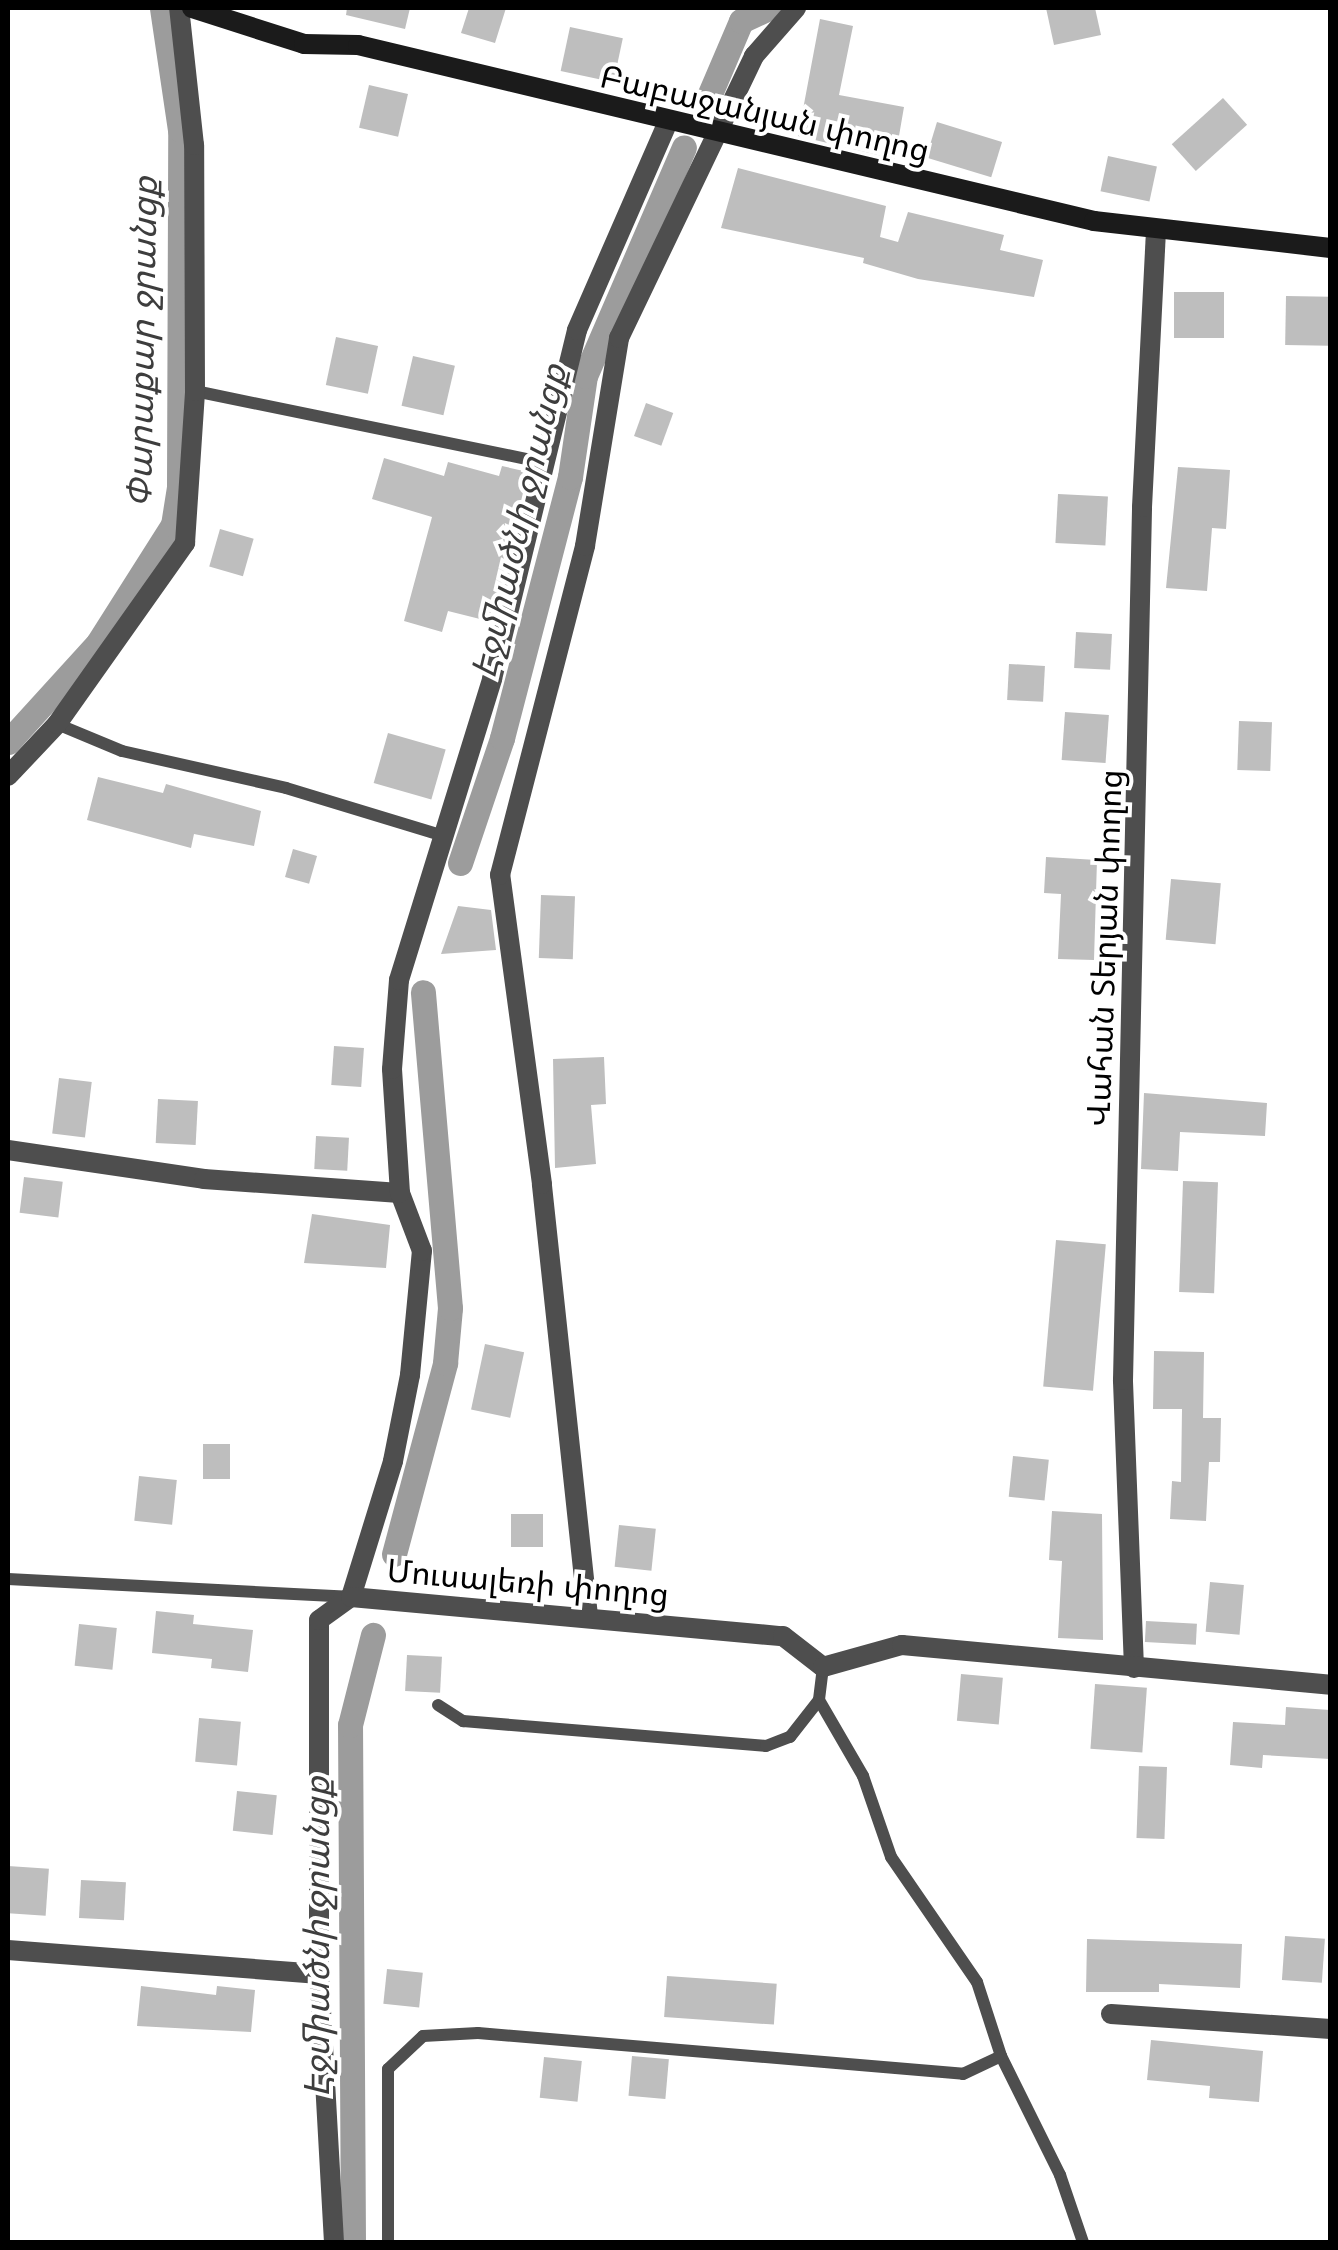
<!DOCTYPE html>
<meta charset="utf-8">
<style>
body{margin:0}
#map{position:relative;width:1338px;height:2250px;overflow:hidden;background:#fff;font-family:"PT Sans","Noto Sans Armenian",sans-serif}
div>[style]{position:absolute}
.canal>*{height:25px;margin:-12.5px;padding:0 12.5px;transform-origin:12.5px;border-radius:12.5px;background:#9c9c9c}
.building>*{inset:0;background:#bebebe;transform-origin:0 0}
.lane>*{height:12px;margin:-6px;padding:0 6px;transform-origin:6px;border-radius:6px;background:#4e4e4e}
.street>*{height:20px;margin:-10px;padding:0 10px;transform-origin:10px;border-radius:10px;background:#4e4e4e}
.secondary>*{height:20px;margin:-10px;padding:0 10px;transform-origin:10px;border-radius:10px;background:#1b1b1b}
span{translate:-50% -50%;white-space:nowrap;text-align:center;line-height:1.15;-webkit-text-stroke:8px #fff;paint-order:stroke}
.street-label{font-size:32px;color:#000}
.water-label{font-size:35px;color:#3d3d3d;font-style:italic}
.frame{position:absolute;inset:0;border:10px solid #000;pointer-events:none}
</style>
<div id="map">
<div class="canal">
<i style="left:709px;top:96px;width:82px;rotate:-66.9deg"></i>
<i style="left:741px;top:21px;width:31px;rotate:-25deg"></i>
<i style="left:8px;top:742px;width:134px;rotate:-47.7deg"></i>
<i style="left:98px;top:643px;width:140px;rotate:-57.6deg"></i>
<i style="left:173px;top:525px;width:37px;rotate:-81deg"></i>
<i style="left:179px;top:488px;width:358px;rotate:-89.8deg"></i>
<i style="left:180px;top:130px;width:123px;rotate:-98.4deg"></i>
<i style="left:460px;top:863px;width:132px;rotate:-71.4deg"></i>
<i style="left:502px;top:738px;width:270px;rotate:-75.4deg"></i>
<i style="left:570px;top:477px;width:102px;rotate:-81.6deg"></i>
<i style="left:585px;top:376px;width:249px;rotate:-66.6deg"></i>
<i style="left:394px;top:1554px;width:198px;rotate:-75deg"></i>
<i style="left:445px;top:1363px;width:55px;rotate:-84.8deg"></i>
<i style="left:450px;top:1308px;width:317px;rotate:-94.9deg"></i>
<i style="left:353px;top:2242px;width:517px;rotate:-90.33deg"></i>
<i style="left:350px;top:1725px;width:93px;rotate:-75.7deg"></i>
</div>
<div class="building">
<i style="clip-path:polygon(347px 8px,410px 8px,405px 29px,346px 15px)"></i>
<i style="clip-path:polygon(469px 8px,506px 8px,495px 43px,461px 33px)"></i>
<i style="clip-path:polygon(1046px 8px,1095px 8px,1101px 35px,1054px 45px)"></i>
<i style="clip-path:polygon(820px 19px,853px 26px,839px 95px,904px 107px,895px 159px,798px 136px)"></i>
<i style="left:570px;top:27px;width:54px;height:45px;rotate:12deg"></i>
<i style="left:369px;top:85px;width:40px;height:44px;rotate:13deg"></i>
<i style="left:1223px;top:98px;width:36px;height:69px;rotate:48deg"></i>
<i style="left:937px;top:122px;width:68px;height:37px;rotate:17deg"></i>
<i style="left:1108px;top:156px;width:50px;height:36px;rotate:12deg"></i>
<i style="clip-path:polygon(738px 168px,886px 206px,880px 237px,898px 242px,908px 212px,1004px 235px,1000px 250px,1043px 260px,1034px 297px,918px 279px,863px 263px,864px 258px,721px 228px)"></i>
<i style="left:1174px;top:292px;width:50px;height:46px"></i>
<i style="left:1286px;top:296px;width:44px;height:49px;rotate:1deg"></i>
<i style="left:336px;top:337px;width:43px;height:49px;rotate:12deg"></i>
<i style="left:413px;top:356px;width:43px;height:51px;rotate:13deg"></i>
<i style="left:646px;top:403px;width:29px;height:35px;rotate:20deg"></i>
<i style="clip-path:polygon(384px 458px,444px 476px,448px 462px,499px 476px,502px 466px,528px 472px,492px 622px,448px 611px,442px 632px,404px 621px,432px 517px,372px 499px)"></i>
<i style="clip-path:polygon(1178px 467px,1230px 470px,1226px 529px,1212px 528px,1207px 591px,1166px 588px)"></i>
<i style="left:1058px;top:494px;width:50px;height:49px;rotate:3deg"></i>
<i style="left:220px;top:529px;width:35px;height:39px;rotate:16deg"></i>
<i style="left:1076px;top:632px;width:36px;height:36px;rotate:3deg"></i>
<i style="left:1009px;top:664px;width:36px;height:36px;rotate:3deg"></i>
<i style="left:1065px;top:712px;width:44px;height:48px;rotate:4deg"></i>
<i style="left:1239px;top:721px;width:33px;height:49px;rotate:2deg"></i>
<i style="left:388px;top:733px;width:60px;height:52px;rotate:16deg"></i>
<i style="clip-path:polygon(98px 777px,163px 793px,166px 784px,261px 811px,254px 846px,194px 834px,191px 848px,87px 820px)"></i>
<i style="left:293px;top:849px;width:25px;height:29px;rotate:16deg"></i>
<i style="clip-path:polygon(1046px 857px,1097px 860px,1094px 960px,1058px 959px,1061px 894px,1044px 893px)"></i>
<i style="left:1171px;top:879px;width:50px;height:61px;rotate:5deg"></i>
<i style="left:541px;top:895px;width:34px;height:63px;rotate:2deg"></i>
<i style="clip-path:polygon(458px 906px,491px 910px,496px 950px,441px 954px)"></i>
<i style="left:334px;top:1046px;width:30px;height:39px;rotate:4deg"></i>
<i style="clip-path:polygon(604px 1057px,606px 1104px,591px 1105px,596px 1164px,555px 1168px,553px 1059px)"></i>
<i style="left:59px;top:1078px;width:33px;height:56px;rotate:7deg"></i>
<i style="clip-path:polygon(1144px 1093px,1267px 1103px,1265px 1136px,1180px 1132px,1178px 1171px,1141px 1169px)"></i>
<i style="left:158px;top:1099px;width:40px;height:44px;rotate:3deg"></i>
<i style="left:316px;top:1136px;width:33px;height:33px;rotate:3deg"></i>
<i style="left:24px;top:1177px;width:39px;height:36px;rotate:7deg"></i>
<i style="left:1183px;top:1181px;width:35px;height:111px;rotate:2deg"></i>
<i style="clip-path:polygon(312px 1214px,390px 1225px,386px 1268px,304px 1263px)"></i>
<i style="left:1056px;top:1240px;width:50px;height:147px;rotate:5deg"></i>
<i style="left:485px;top:1344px;width:40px;height:67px;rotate:12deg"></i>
<i style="clip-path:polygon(1154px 1351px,1204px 1352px,1203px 1418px,1221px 1418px,1220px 1462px,1209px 1462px,1206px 1521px,1170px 1519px,1172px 1481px,1181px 1482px,1182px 1409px,1153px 1409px)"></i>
<i style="left:203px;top:1444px;width:27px;height:35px"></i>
<i style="left:1013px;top:1456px;width:36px;height:41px;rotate:6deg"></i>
<i style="left:139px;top:1476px;width:38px;height:45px;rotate:6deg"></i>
<i style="clip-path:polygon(1052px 1511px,1102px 1514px,1103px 1640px,1058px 1638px,1062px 1561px,1049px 1560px)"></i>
<i style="left:511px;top:1514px;width:32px;height:33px"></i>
<i style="left:619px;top:1525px;width:37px;height:42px;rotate:6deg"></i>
<i style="left:1210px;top:1582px;width:34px;height:50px;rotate:5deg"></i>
<i style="clip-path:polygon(156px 1611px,194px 1615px,193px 1624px,253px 1630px,248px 1672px,211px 1668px,212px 1659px,152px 1653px)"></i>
<i style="left:1146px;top:1621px;width:51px;height:21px;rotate:3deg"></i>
<i style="left:79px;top:1624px;width:38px;height:42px;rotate:6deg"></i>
<i style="left:407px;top:1655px;width:35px;height:36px;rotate:3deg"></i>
<i style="left:961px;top:1674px;width:42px;height:47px;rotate:5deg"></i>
<i style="left:1095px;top:1684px;width:52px;height:65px;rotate:4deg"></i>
<i style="clip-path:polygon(1286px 1707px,1330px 1710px,1330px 1759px,1263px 1755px,1262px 1768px,1230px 1765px,1233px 1722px,1285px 1725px)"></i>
<i style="left:199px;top:1718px;width:42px;height:44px;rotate:5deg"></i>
<i style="left:1139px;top:1766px;width:28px;height:72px;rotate:2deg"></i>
<i style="left:237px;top:1791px;width:40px;height:40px;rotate:6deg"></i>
<i style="left:8px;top:1866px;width:41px;height:47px;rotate:4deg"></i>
<i style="left:81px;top:1880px;width:45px;height:38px;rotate:3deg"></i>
<i style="left:1285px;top:1936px;width:40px;height:44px;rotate:4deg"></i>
<i style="clip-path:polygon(1087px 1939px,1242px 1944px,1240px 1988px,1159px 1984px,1159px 1992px,1086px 1992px)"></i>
<i style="left:387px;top:1969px;width:36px;height:35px;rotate:6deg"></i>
<i style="left:667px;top:1976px;width:110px;height:41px;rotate:4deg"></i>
<i style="clip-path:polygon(141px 1986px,216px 1995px,217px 1986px,255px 1990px,251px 2032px,137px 2026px)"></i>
<i style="clip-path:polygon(1151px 2040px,1263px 2051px,1259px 2102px,1209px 2098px,1210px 2086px,1147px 2080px)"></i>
<i style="left:632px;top:2056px;width:37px;height:40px;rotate:5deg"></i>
<i style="left:544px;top:2057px;width:38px;height:41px;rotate:6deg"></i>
</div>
<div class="lane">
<i style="left:195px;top:391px;width:357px;rotate:11.6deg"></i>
<i style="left:57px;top:724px;width:70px;rotate:22.6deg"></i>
<i style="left:122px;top:751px;width:168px;rotate:12.7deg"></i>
<i style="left:286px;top:788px;width:165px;rotate:16.9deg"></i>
<i style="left:8px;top:1579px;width:341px;rotate:3deg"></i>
<i style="left:823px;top:1667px;width:33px;rotate:97deg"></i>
<i style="left:819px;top:1700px;width:88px;rotate:59.9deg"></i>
<i style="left:863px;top:1776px;width:86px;rotate:70.9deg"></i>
<i style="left:891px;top:1857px;width:152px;rotate:55.5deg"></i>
<i style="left:977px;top:1982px;width:78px;rotate:72deg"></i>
<i style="left:1001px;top:2056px;width:133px;rotate:63.6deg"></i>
<i style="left:1060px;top:2175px;width:71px;rotate:71.1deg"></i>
<i style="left:438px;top:1705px;width:30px;rotate:33deg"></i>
<i style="left:463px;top:1721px;width:304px;rotate:4.7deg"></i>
<i style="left:766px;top:1746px;width:26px;rotate:-21deg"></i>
<i style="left:790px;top:1737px;width:47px;rotate:-51.9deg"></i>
<i style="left:388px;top:2242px;width:173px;rotate:-90deg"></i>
<i style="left:388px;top:2069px;width:48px;rotate:-43.3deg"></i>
<i style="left:423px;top:2036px;width:55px;rotate:-3.1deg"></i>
<i style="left:478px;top:2033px;width:487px;rotate:4.8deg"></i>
<i style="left:963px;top:2074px;width:42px;rotate:-25.3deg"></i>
</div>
<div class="street">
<i style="left:8px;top:776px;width:71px;rotate:-46.7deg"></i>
<i style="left:57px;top:724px;width:222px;rotate:-54.7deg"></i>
<i style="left:185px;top:543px;width:152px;rotate:-86.2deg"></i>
<i style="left:195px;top:391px;width:246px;rotate:-90.2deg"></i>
<i style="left:194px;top:145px;width:138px;rotate:-96.2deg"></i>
<i style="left:8px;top:1150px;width:198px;rotate:8.4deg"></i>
<i style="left:204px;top:1179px;width:196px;rotate:4.1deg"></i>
<i style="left:351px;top:1597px;width:142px;rotate:-72.8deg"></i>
<i style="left:393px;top:1461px;width:88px;rotate:-78.8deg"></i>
<i style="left:410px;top:1375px;width:125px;rotate:-84.5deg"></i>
<i style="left:422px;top:1251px;width:62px;rotate:-110.8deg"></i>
<i style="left:400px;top:1193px;width:124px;rotate:-93.7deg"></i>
<i style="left:392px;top:1069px;width:89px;rotate:-85.5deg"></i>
<i style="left:399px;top:980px;width:315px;rotate:-72.8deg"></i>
<i style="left:492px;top:679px;width:359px;rotate:-76.3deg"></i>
<i style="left:577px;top:330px;width:227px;rotate:-66.4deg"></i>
<i style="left:588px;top:1616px;width:434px;rotate:-96.1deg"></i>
<i style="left:542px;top:1184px;width:312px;rotate:-97.7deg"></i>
<i style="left:500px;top:875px;width:340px;rotate:-75.5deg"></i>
<i style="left:585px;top:546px;width:211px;rotate:-80.7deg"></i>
<i style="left:619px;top:338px;width:313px;rotate:-64.4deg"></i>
<i style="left:754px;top:56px;width:64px;rotate:-48.8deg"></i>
<i style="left:1134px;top:1668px;width:288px;rotate:-92.2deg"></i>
<i style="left:1123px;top:1380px;width:873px;rotate:-88.75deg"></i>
<i style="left:1142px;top:507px;width:277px;rotate:-87.1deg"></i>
<i style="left:8px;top:1950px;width:312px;rotate:4.4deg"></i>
<i style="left:319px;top:1974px;width:354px;rotate:-90deg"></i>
<i style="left:319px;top:1620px;width:39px;rotate:-36deg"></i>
<i style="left:351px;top:1597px;width:434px;rotate:5.2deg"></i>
<i style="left:783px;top:1636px;width:51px;rotate:37.8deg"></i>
<i style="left:823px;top:1667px;width:82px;rotate:-15.6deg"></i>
<i style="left:902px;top:1645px;width:430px;rotate:5.3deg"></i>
<i style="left:319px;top:1974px;width:268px;rotate:86.8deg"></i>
<i style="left:1111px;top:2014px;width:220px;rotate:3.9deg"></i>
</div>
<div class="secondary">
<i style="left:192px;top:8px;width:118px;rotate:17.8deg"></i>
<i style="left:304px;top:44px;width:54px;rotate:1.1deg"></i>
<i style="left:358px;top:45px;width:757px;rotate:13.45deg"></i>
<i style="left:1094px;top:221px;width:238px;rotate:6.5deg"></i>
</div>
<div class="street-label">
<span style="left:765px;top:113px;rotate:13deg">Բաբաջանյան փողոց</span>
<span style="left:1104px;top:948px;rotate:-88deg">Վահան Տերյան փողոց</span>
<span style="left:528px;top:1582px;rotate:5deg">Մուսալեռի փողոց</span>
</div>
<div class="water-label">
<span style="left:141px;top:342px;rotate:-89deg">Փարաքար ջրանցք</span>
<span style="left:518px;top:521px;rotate:-77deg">Էջմիածնի ջրանցք</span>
<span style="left:316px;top:1937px;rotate:-90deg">Էջմիածնի ջրանցք</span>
</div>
<div class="frame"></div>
</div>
